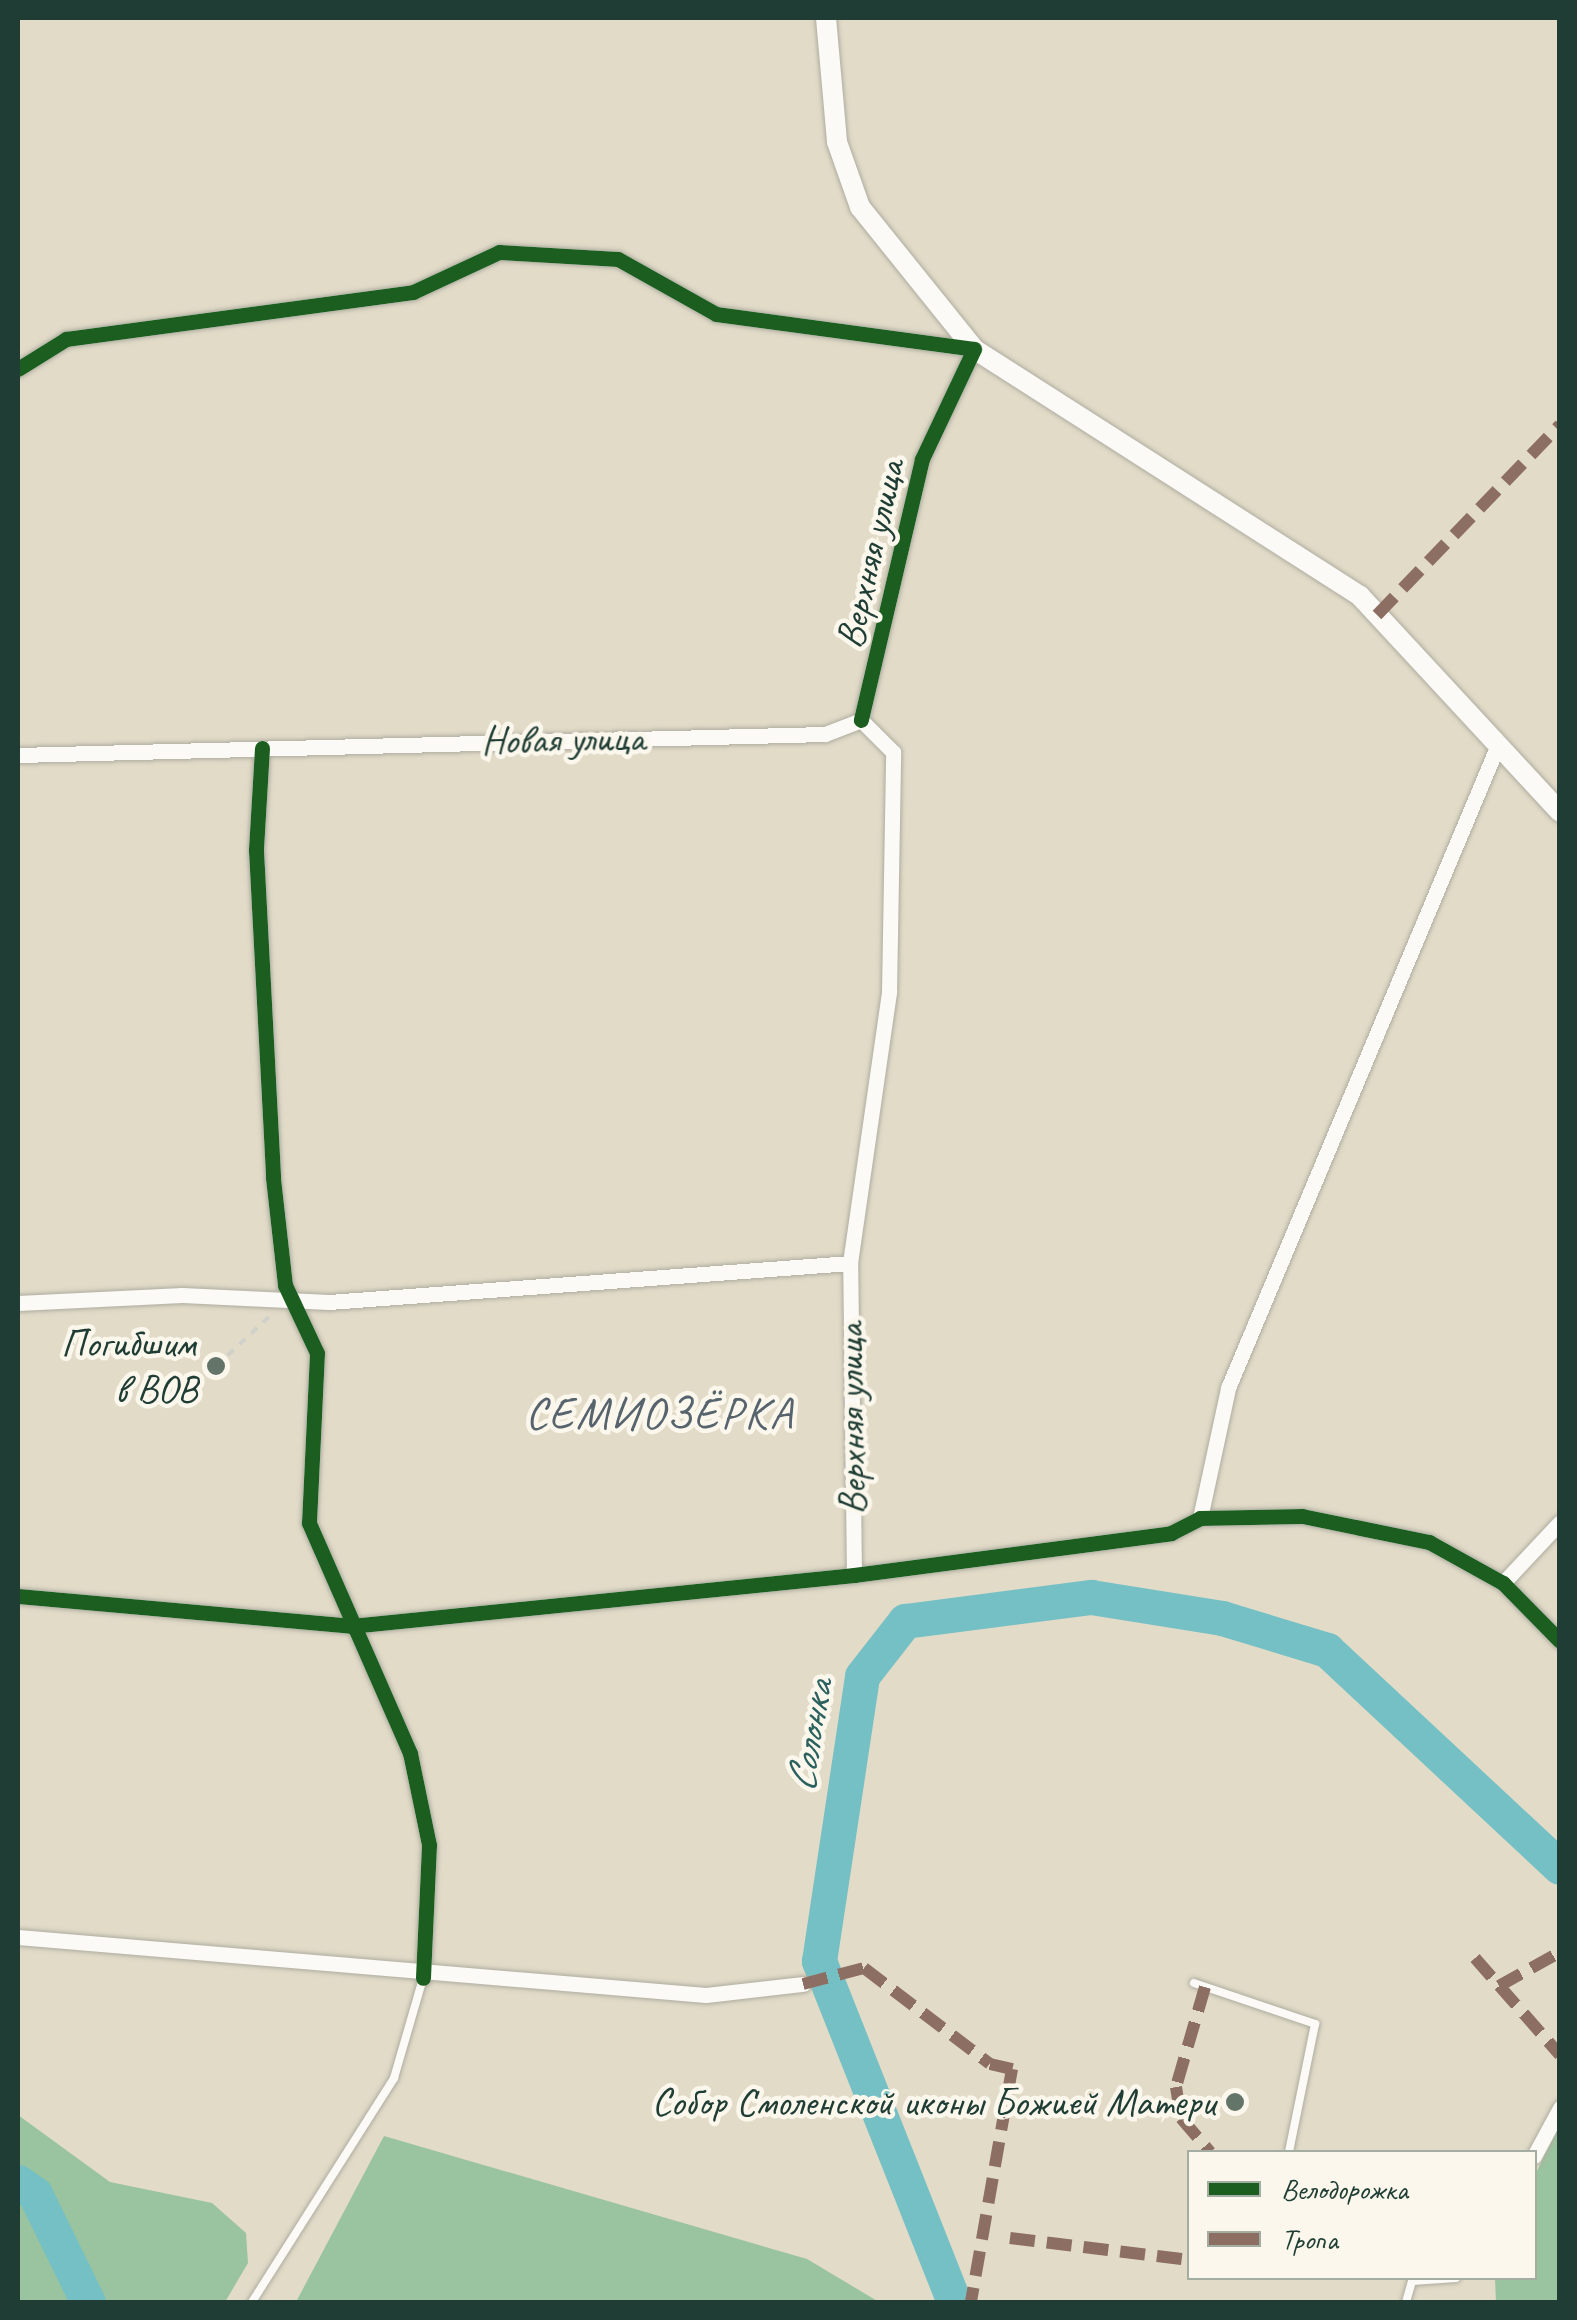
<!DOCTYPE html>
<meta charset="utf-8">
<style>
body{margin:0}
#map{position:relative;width:1577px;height:2320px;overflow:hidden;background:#e2dbc8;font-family:Caveat,sans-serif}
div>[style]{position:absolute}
.forest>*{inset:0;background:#9ac39f}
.river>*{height:35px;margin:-17.5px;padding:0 17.5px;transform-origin:17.5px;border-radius:17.5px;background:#75c0c4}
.path>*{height:4px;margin-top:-2px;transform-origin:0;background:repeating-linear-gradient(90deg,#d1d1cb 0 8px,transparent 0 16px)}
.roads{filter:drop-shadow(0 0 2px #aeada0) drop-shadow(0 0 2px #aeada0)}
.service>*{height:8px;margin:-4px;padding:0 4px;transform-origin:4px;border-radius:4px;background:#fbfaf7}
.minor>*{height:15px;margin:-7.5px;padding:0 7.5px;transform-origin:7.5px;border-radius:7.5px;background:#fbfaf7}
.tertiary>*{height:20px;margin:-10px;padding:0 10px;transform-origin:10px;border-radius:10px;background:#fbfaf7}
.quiet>*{height:12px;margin-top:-6px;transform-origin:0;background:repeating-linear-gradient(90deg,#8d6e63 0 25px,transparent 0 37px)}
.cycleway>*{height:15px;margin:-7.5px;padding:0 7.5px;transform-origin:7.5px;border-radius:7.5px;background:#1b5e20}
.dots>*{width:28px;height:28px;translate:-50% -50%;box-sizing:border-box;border:5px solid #fbf7ec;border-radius:50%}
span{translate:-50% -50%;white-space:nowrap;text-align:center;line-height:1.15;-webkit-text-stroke:9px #fbf7ec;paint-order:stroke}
.street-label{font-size:40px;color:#1f3d34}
.poi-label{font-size:40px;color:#1f3d34}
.right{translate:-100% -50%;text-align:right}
.water-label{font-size:42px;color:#2b615f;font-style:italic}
.quarter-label{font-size:45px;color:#57646d;letter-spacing:2.5px}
.frame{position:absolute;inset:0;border:20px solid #1f3d34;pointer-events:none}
.legend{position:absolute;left:1187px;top:2150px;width:350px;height:130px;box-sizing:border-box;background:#fbf7ec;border:2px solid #a3ada2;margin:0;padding:12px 18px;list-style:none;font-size:30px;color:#1f3d34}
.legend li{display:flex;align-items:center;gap:20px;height:50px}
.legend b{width:50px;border:2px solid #a3ada2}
</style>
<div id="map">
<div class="forest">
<i style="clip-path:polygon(18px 2115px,110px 2182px,212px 2203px,246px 2233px,248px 2263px,225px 2302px,18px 2302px)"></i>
<i style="clip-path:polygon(1559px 2126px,1559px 2302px,1496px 2302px,1495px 2278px,1534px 2278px,1535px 2175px)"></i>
<i style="clip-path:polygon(384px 2136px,807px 2259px,879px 2302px,296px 2302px)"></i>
</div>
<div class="river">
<i style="left:18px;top:2182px;width:21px;rotate:35deg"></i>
<i style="left:35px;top:2194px;width:120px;rotate:63.9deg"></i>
<i style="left:954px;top:2302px;width:367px;rotate:-111.6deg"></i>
<i style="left:819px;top:1961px;width:288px;rotate:-81.4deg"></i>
<i style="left:862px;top:1676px;width:70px;rotate:-52deg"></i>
<i style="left:905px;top:1621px;width:188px;rotate:-7.4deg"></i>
<i style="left:1091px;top:1597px;width:133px;rotate:9.1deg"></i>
<i style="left:1222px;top:1618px;width:110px;rotate:16.9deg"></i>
<i style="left:1327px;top:1650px;width:318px;rotate:43deg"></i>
</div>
<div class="path">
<i style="left:216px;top:1366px;width:72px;rotate:-42.8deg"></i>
</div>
<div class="roads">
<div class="service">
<i style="left:1194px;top:1983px;width:128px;rotate:18.7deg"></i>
<i style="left:1315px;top:2024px;width:131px;rotate:101.5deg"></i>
<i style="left:252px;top:2302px;width:265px;rotate:-57.6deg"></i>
<i style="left:394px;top:2078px;width:104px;rotate:-73.8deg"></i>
<i style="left:1406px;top:2302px;width:22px;rotate:-74deg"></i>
<i style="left:1412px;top:2281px;width:44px;rotate:-3.9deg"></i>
</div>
<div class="minor">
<i style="left:18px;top:369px;width:57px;rotate:-32deg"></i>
<i style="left:66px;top:339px;width:350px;rotate:-7.7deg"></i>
<i style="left:413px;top:292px;width:95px;rotate:-24.9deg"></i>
<i style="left:499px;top:252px;width:119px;rotate:3.4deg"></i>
<i style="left:618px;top:259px;width:112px;rotate:29.3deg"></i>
<i style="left:716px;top:314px;width:260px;rotate:7.7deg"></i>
<i style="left:974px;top:349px;width:122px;rotate:115.3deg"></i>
<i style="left:922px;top:459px;width:268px;rotate:103.2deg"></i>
<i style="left:262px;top:748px;width:102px;rotate:93.4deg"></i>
<i style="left:256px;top:850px;width:328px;rotate:87deg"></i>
<i style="left:273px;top:1178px;width:108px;rotate:83.6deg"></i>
<i style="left:285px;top:1285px;width:75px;rotate:64.8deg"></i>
<i style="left:317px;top:1353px;width:170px;rotate:92.7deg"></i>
<i style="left:309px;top:1523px;width:251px;rotate:66.3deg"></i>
<i style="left:410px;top:1753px;width:94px;rotate:78.3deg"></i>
<i style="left:429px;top:1845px;width:133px;rotate:92.6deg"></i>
<i style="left:18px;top:755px;width:807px;rotate:-1.49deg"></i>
<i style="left:825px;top:734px;width:39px;rotate:-21deg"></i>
<i style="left:18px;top:1303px;width:164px;rotate:-2.8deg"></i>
<i style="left:182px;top:1295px;width:147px;rotate:2.7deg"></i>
<i style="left:329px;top:1302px;width:522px;rotate:-4.28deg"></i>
<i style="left:1200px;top:1518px;width:133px;rotate:-77.8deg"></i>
<i style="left:1228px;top:1388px;width:695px;rotate:-67.23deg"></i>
<i style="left:854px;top:1575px;width:312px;rotate:-90.7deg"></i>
<i style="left:850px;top:1263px;width:274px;rotate:-81.8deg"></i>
<i style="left:889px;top:992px;width:240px;rotate:-89deg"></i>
<i style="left:893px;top:752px;width:45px;rotate:-135deg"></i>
<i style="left:1503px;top:1583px;width:83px;rotate:-46.9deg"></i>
<i style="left:18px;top:1596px;width:334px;rotate:5.1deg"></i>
<i style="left:351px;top:1626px;width:506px;rotate:-5.79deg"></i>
<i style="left:854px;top:1575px;width:320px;rotate:-7.5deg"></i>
<i style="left:1171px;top:1533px;width:33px;rotate:-27deg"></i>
<i style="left:1200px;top:1518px;width:102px;rotate:-1.1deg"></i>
<i style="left:1302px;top:1516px;width:130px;rotate:11.6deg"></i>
<i style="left:1429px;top:1542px;width:85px;rotate:29deg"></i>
<i style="left:1503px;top:1583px;width:81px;rotate:45.5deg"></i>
<i style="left:18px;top:1937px;width:690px;rotate:4.82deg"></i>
<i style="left:706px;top:1995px;width:98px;rotate:-6.5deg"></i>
<i style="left:1534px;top:2156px;width:55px;rotate:-61.6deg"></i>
</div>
<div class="tertiary">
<i style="left:826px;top:18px;width:124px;rotate:84.9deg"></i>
<i style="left:837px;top:142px;width:69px;rotate:70.5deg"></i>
<i style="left:860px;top:207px;width:182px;rotate:51.2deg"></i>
<i style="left:974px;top:349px;width:458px;rotate:32.6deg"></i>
<i style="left:1360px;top:596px;width:294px;rotate:47.2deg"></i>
</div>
</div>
<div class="quiet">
<i style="left:1377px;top:615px;width:264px;rotate:-46.1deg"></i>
<i style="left:1475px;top:1958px;width:129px;rotate:48.8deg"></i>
<i style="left:803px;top:1984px;width:63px;rotate:-14.7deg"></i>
<i style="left:864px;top:1968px;width:158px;rotate:37.3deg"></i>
<i style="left:990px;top:2064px;width:23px;rotate:13deg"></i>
<i style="left:1012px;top:2069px;width:237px;rotate:100deg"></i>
<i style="left:1499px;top:1986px;width:70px;rotate:-29.1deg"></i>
<i style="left:1205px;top:1987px;width:104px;rotate:106.2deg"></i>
<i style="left:1176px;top:2087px;width:31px;rotate:81deg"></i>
<i style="left:1181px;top:2118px;width:45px;rotate:49.5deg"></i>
<i style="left:1010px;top:2238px;width:181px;rotate:7deg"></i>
</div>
<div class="cycleway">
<i style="left:18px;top:369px;width:57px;rotate:-32deg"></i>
<i style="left:66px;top:339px;width:350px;rotate:-7.7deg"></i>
<i style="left:413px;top:292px;width:95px;rotate:-24.9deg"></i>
<i style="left:499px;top:252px;width:119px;rotate:3.4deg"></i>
<i style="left:618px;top:259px;width:112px;rotate:29.3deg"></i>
<i style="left:716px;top:314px;width:260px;rotate:7.7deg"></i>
<i style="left:974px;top:349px;width:122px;rotate:115.3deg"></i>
<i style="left:922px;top:459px;width:268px;rotate:103.2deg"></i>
<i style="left:262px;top:748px;width:102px;rotate:93.4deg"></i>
<i style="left:256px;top:850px;width:328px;rotate:87deg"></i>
<i style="left:273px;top:1178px;width:108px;rotate:83.6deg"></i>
<i style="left:285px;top:1285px;width:75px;rotate:64.8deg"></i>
<i style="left:317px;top:1353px;width:170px;rotate:92.7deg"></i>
<i style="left:309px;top:1523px;width:251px;rotate:66.3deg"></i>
<i style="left:410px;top:1753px;width:94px;rotate:78.3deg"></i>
<i style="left:429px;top:1845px;width:133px;rotate:92.6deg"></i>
<i style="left:18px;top:1596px;width:334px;rotate:5.1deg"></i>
<i style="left:351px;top:1626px;width:506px;rotate:-5.79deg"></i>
<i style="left:854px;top:1575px;width:320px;rotate:-7.5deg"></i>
<i style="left:1171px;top:1533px;width:33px;rotate:-27deg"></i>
<i style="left:1200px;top:1518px;width:102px;rotate:-1.1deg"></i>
<i style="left:1302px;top:1516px;width:130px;rotate:11.6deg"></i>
<i style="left:1429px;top:1542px;width:85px;rotate:29deg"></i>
<i style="left:1503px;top:1583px;width:81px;rotate:45.5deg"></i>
</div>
<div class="dots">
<i style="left:216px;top:1366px;background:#637468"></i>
<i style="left:1235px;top:2102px;background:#637468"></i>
</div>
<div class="street-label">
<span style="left:870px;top:554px;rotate:-77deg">Верхняя улица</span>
<span style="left:563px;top:739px;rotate:-1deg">Новая улица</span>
<span style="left:851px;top:1419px;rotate:-91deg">Верхняя улица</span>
</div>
<div class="poi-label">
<span class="right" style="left:196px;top:1366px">Погибшим<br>в ВОВ</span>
<span class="right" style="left:1215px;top:2102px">Собор Смоленской иконы Божией Матери</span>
</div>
<div class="water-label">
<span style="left:810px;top:1736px;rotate:-80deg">Солонка</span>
</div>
<div class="quarter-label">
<span style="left:660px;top:1414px">СЕМИОЗЁРКА</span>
</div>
<div class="frame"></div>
<ul class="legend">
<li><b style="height:12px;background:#1b5e20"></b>Велодорожка</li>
<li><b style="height:12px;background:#8d6e63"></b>Тропа</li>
</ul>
</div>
